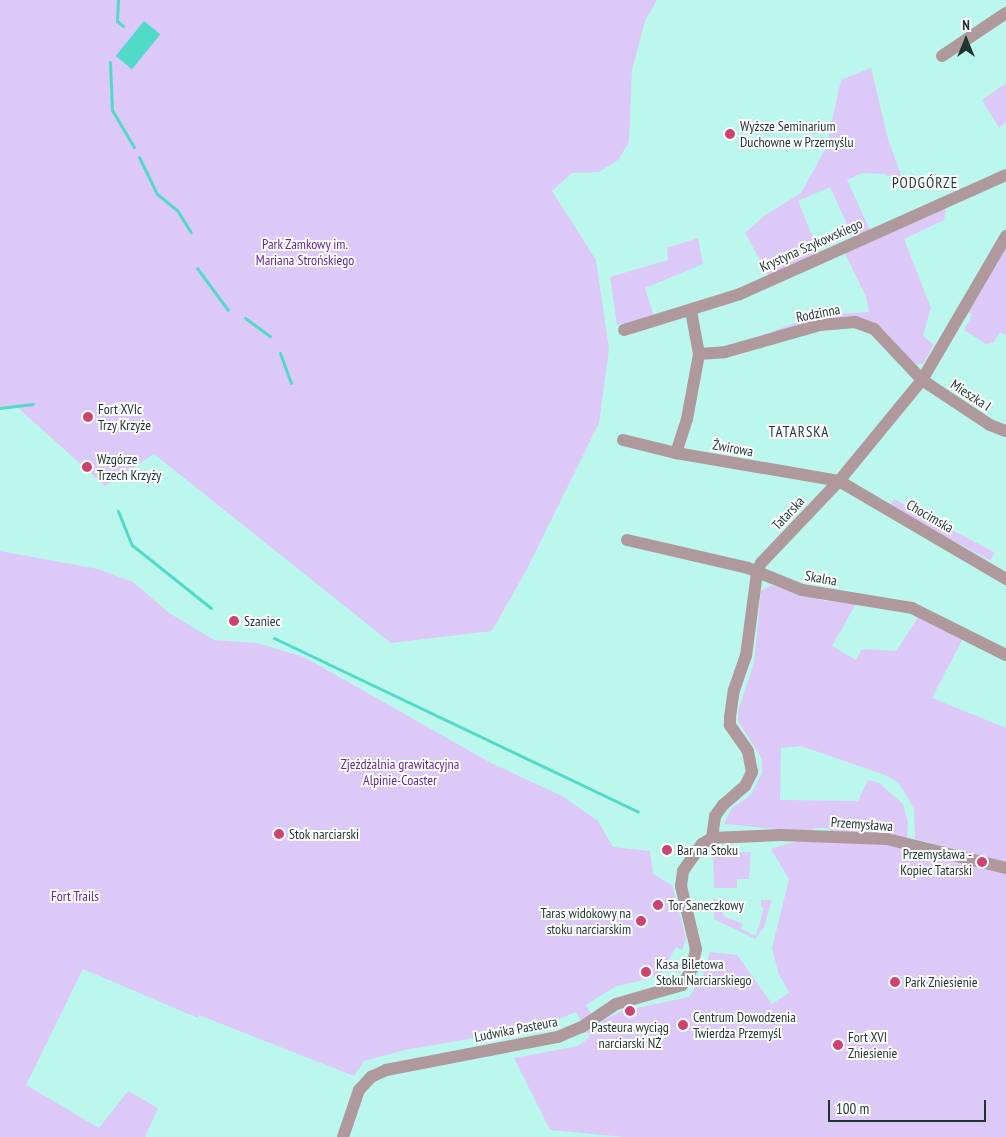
<!DOCTYPE html>
<meta charset="utf-8">
<style>
body{margin:0}
#map{position:relative;width:1006px;height:1137px;overflow:hidden;background:#bcf7ed;font-family:"PT Sans Narrow",sans-serif}
div>[style]{position:absolute}
.green>*{inset:0;background:#dcc9f8;transform-origin:0 0}
.water>*{inset:0;background:#52dac8;transform-origin:0 0}
.stream>*{height:3px;margin:-1.5px;padding:0 1.5px;transform-origin:1.5px;border-radius:1.5px;background:#52dac8}
.street>*{height:12px;margin:-6px;padding:0 6px;transform-origin:6px;border-radius:6px;background:#af999d}
.dots>*{width:14px;height:14px;translate:-50% -50%;box-sizing:border-box;border:2px solid #fff;border-radius:50%}
span{translate:-50% -50%;white-space:nowrap;text-align:center;line-height:1.15;-webkit-text-stroke:4px #fff;paint-order:stroke}
.poi-label{font-size:14px;color:#1e3532}
.left{translate:0 -50%;text-align:left}
.right{translate:-100% -50%;text-align:right}
.park-label{font-size:14px;color:#66289e}
.street-label{font-size:14px;color:#1e3532}
.neighbourhood-label{font-size:15px;color:#1e3532;letter-spacing:1px}
.north{position:absolute;left:941px;top:15px;width:50px;height:50px;-webkit-text-stroke:4px #fff;paint-order:stroke;rotate:0deg;font-size:14px;font-weight:700;line-height:20px;text-align:center;color:#1e3532}
.north::after{content:'';display:block;margin:auto;width:18px;height:22px;background:#1e3532;clip-path:polygon(50% 0,100% 100%,50% 72%,0 100%)}
.scale{position:absolute;left:828px;top:1100px;width:158px;height:22px;box-sizing:border-box;border:2px solid #1e3532;border-top:0;padding-left:6px;font-size:15px;line-height:18px;white-space:nowrap;color:#1e3532;-webkit-text-stroke:4px #fff;paint-order:stroke}
</style>
<div id="map">
<div class="green">
<i style="clip-path:polygon(0 0,657px 0,645px 21px,632px 70px,629px 142px,618px 160px,599px 172px,572px 173px,552px 191px,596px 260px,609px 349px,599px 423px,527px 569px,492px 631px,391px 643px,154px 454px,105px 486px,17px 407px,0 409px)"></i>
<i style="clip-path:polygon(871px 68px,888px 139px,905px 186px,885px 174px,862px 173px,847px 180px,870px 230px,853px 237px,830px 187px,798px 201px,819px 253px,769px 276px,745px 233px,764px 216px,801px 193px,826px 148px,841px 80px)"></i>
<i style="clip-path:polygon(1006px 83px,1006px 122px,999px 128px,982px 100px)"></i>
<i style="clip-path:polygon(946px 208px,944px 220px,904px 239px,931px 308px,923px 336px,934px 345px,923px 364px,915px 364px,878px 325px,770px 332px,818px 315px,869px 312px,866px 297px,844px 251px)"></i>
<i style="clip-path:polygon(698px 238px,703px 264px,645px 288px,654px 316px,617px 325px,610px 277px,668px 260px,667px 248px)"></i>
<i style="clip-path:polygon(1006px 246px,1006px 335px,1000px 332px,994px 342px,986px 344px,964px 330px,972px 315px,968px 312px)"></i>
<i style="left:894px;top:499px;width:114px;height:9px;rotate:28deg"></i>
<i style="clip-path:polygon(0 551px,98px 569px,133px 582px,169px 613px,214px 640px,257px 643px,304px 657px,491px 763px,562px 796px,598px 821px,613px 847px,650px 851px,653px 874px,672px 885px,686px 938px,682px 950px,676px 947px,662px 972px,649px 979px,616px 986px,586px 1005px,598px 1027px,604px 1020px,622px 1011px,689px 997px,703px 975px,710px 952px,737px 955px,772px 1004px,789px 993px,778px 972px,772px 948px,789px 879px,771px 849px,815px 836px,860px 837px,1006px 868px,1006px 1137px,624px 1137px,550px 1130px,514px 1058px,578px 1046px,590px 1037px,576px 1012px,543px 1026px,405px 1050px,364px 1061px,354px 1076px,199px 1015px,198px 1018px,83px 969px,26px 1085px,99px 1128px,128px 1091px,158px 1108px,145px 1137px,0 1137px)"></i>
<i style="clip-path:polygon(771px 585px,825px 601px,857px 602px,832px 646px,856px 660px,862px 649px,896px 651px,919px 616px,963px 638px,932px 698px,1006px 728px,1006px 863px,915px 839px,914px 809px,899px 783px,885px 775px,801px 746px,781px 748px,780px 800px,858px 801px,868px 780px,879px 783px,903px 804px,908px 823px,907px 838px,830px 831px,829px 828px,813px 828px,812px 832px,724px 824px,731px 809px,751px 795px,762px 773px,762px 759px,738px 721px,738px 711px,754px 663px,761px 591px)"></i>
<i style="clip-path:polygon(751px 852px,749px 879px,737px 879px,737px 888px,714px 888px,713px 853px)"></i>
<i style="clip-path:polygon(773px 895px,764px 927px,755px 939px,714px 919px,714px 899px,718px 899px,724px 916px,743px 924px,741px 929px,756px 936px,764px 908px,761px 907px,761px 900px,771px 900px)"></i>
</div>
<div class="water">
<i style="left:144px;top:21px;width:21px;height:45px;rotate:39deg"></i>
</div>
<div class="stream">
<i style="left:118px;top:0;width:21px;rotate:93deg"></i>
<i style="left:117px;top:21px;width:8px;rotate:40deg"></i>
<i style="left:110px;top:62px;width:48px;rotate:87.6deg"></i>
<i style="left:112px;top:110px;width:43px;rotate:59.3deg"></i>
<i style="left:139px;top:157px;width:41px;rotate:64.1deg"></i>
<i style="left:157px;top:194px;width:26px;rotate:39deg"></i>
<i style="left:177px;top:210px;width:26px;rotate:58deg"></i>
<i style="left:197px;top:268px;width:52px;rotate:53.6deg"></i>
<i style="left:245px;top:318px;width:31px;rotate:36deg"></i>
<i style="left:280px;top:353px;width:32px;rotate:70deg"></i>
<i style="left:0;top:408px;width:33px;rotate:-7deg"></i>
<i style="left:118px;top:511px;width:37px;rotate:68deg"></i>
<i style="left:132px;top:545px;width:101px;rotate:38.6deg"></i>
<i style="left:274px;top:638px;width:403px;rotate:25.5deg"></i>
</div>
<div class="street">
<i style="left:942px;top:56px;width:77px;rotate:-33.9deg"></i>
<i style="left:624px;top:330px;width:121px;rotate:-17.2deg"></i>
<i style="left:740px;top:294px;width:291px;rotate:-24.1deg"></i>
<i style="left:699px;top:354px;width:26px;rotate:-4deg"></i>
<i style="left:725px;top:352px;width:99px;rotate:-15.9deg"></i>
<i style="left:820px;top:325px;width:35px;rotate:-5deg"></i>
<i style="left:855px;top:322px;width:20px;rotate:20deg"></i>
<i style="left:874px;top:329px;width:70px;rotate:46.7deg"></i>
<i style="left:922px;top:380px;width:82px;rotate:33.5deg"></i>
<i style="left:990px;top:425px;width:17px;rotate:21deg"></i>
<i style="left:623px;top:440px;width:55px;rotate:13.8deg"></i>
<i style="left:676px;top:453px;width:165px;rotate:9.7deg"></i>
<i style="left:839px;top:481px;width:194px;rotate:30.4deg"></i>
<i style="left:676px;top:453px;width:36px;rotate:-72deg"></i>
<i style="left:687px;top:419px;width:66px;rotate:-79.5deg"></i>
<i style="left:699px;top:354px;width:44px;rotate:-100.5deg"></i>
<i style="left:627px;top:540px;width:124px;rotate:13deg"></i>
<i style="left:748px;top:568px;width:58px;rotate:22.2deg"></i>
<i style="left:802px;top:590px;width:111px;rotate:9.3deg"></i>
<i style="left:912px;top:608px;width:105px;rotate:26.6deg"></i>
<i style="left:712px;top:838px;width:22px;rotate:-82deg"></i>
<i style="left:715px;top:816px;width:14px;rotate:-54deg"></i>
<i style="left:723px;top:805px;width:29px;rotate:-41deg"></i>
<i style="left:745px;top:786px;width:16px;rotate:-63deg"></i>
<i style="left:752px;top:772px;width:21px;rotate:-101deg"></i>
<i style="left:748px;top:751px;width:32px;rotate:-125deg"></i>
<i style="left:730px;top:725px;width:8px;rotate:-90deg"></i>
<i style="left:730px;top:717px;width:27px;rotate:-82deg"></i>
<i style="left:734px;top:690px;width:36px;rotate:-71deg"></i>
<i style="left:746px;top:656px;width:85px;rotate:-82.5deg"></i>
<i style="left:757px;top:572px;width:10px;rotate:-66deg"></i>
<i style="left:761px;top:563px;width:113px;rotate:-46.4deg"></i>
<i style="left:839px;top:481px;width:131px;rotate:-50.6deg"></i>
<i style="left:922px;top:380px;width:167px;rotate:-59.7deg"></i>
<i style="left:343px;top:1137px;width:50px;rotate:-71.2deg"></i>
<i style="left:359px;top:1090px;width:18px;rotate:-47deg"></i>
<i style="left:371px;top:1077px;width:17px;rotate:-25deg"></i>
<i style="left:386px;top:1070px;width:175px;rotate:-10.9deg"></i>
<i style="left:558px;top:1037px;width:26px;rotate:-23deg"></i>
<i style="left:582px;top:1027px;width:41px;rotate:-34.1deg"></i>
<i style="left:616px;top:1004px;width:69px;rotate:-16.1deg"></i>
<i style="left:682px;top:985px;width:19px;rotate:-58deg"></i>
<i style="left:692px;top:969px;width:20px;rotate:-79deg"></i>
<i style="left:696px;top:949px;width:65px;rotate:-103.4deg"></i>
<i style="left:681px;top:886px;width:15px;rotate:-82deg"></i>
<i style="left:683px;top:871px;width:33px;rotate:-55deg"></i>
<i style="left:702px;top:844px;width:12px;rotate:-31deg"></i>
<i style="left:712px;top:838px;width:69px;rotate:-2.5deg"></i>
<i style="left:781px;top:835px;width:106px;rotate:2.2deg"></i>
<i style="left:887px;top:839px;width:122px;rotate:13.7deg"></i>
</div>
<div class="dots">
<i style="left:730px;top:134px;background:#ce4272"></i>
<i style="left:88px;top:417px;background:#ce4272"></i>
<i style="left:87px;top:467px;background:#ce4272"></i>
<i style="left:234px;top:621px;background:#ce4272"></i>
<i style="left:279px;top:834px;background:#ce4272"></i>
<i style="left:667px;top:850px;background:#ce4272"></i>
<i style="left:982px;top:862px;background:#ce4272"></i>
<i style="left:658px;top:905px;background:#ce4272"></i>
<i style="left:641px;top:921px;background:#ce4272"></i>
<i style="left:646px;top:972px;background:#ce4272"></i>
<i style="left:895px;top:982px;background:#ce4272"></i>
<i style="left:630px;top:1011px;background:#ce4272"></i>
<i style="left:683px;top:1025px;background:#ce4272"></i>
<i style="left:838px;top:1045px;background:#ce4272"></i>
</div>
<div class="poi-label">
<span class="left" style="left:740px;top:134px">Wyższe Seminarium<br>Duchowne w Przemyślu</span>
<span class="left" style="left:98px;top:417px">Fort XVIc<br>Trzy Krzyże</span>
<span class="left" style="left:97px;top:467px">Wzgórze<br>Trzech Krzyży</span>
<span class="left" style="left:244px;top:621px">Szaniec</span>
<span class="left" style="left:289px;top:834px">Stok narciarski</span>
<span class="left" style="left:677px;top:850px">Bar na Stoku</span>
<span class="right" style="left:972px;top:862px">Przemysława -<br>Kopiec Tatarski</span>
<span class="left" style="left:668px;top:905px">Tor Saneczkowy</span>
<span class="right" style="left:631px;top:921px">Taras widokowy na<br>stoku narciarskim</span>
<span class="left" style="left:656px;top:972px">Kasa Biletowa<br>Stoku Narciarskiego</span>
<span class="left" style="left:905px;top:982px">Park Zniesienie</span>
<span class="left" style="left:693px;top:1025px">Centrum Dowodzenia<br>Twierdza Przemyśl</span>
<span style="left:630px;top:1035px">Pasteura wyciąg<br>narciarski NŻ</span>
<span class="left" style="left:848px;top:1045px">Fort XVI<br>Zniesienie</span>
</div>
<div class="park-label">
<span style="left:305px;top:252px">Park Zamkowy im.<br>Mariana Strońskiego</span>
<span style="left:400px;top:772px">Zjeżdżalnia grawitacyjna<br>Alpinie-Coaster</span>
<span style="left:75px;top:896px">Fort Trails</span>
</div>
<div class="street-label">
<span style="left:811px;top:245px;rotate:-24deg">Krystyna Szykowskiego</span>
<span style="left:818px;top:313px;rotate:-11deg">Rodzinna</span>
<span style="left:971px;top:395px;rotate:33deg">Mieszka I</span>
<span style="left:733px;top:448px;rotate:10deg">Żwirowa</span>
<span style="left:788px;top:513px;rotate:-47deg">Tatarska</span>
<span style="left:930px;top:516px;rotate:30deg">Chocimska</span>
<span style="left:821px;top:578px;rotate:10deg">Skalna</span>
<span style="left:862px;top:824px;rotate:4deg">Przemysława</span>
<span style="left:516px;top:1029px;rotate:-11deg">Ludwika Pasteura</span>
</div>
<div class="neighbourhood-label">
<span style="left:925px;top:183px">PODGÓRZE</span>
<span style="left:799px;top:432px">TATARSKA</span>
</div>
<div class="north">N</div>
<div class="scale">100 m</div>
</div>
